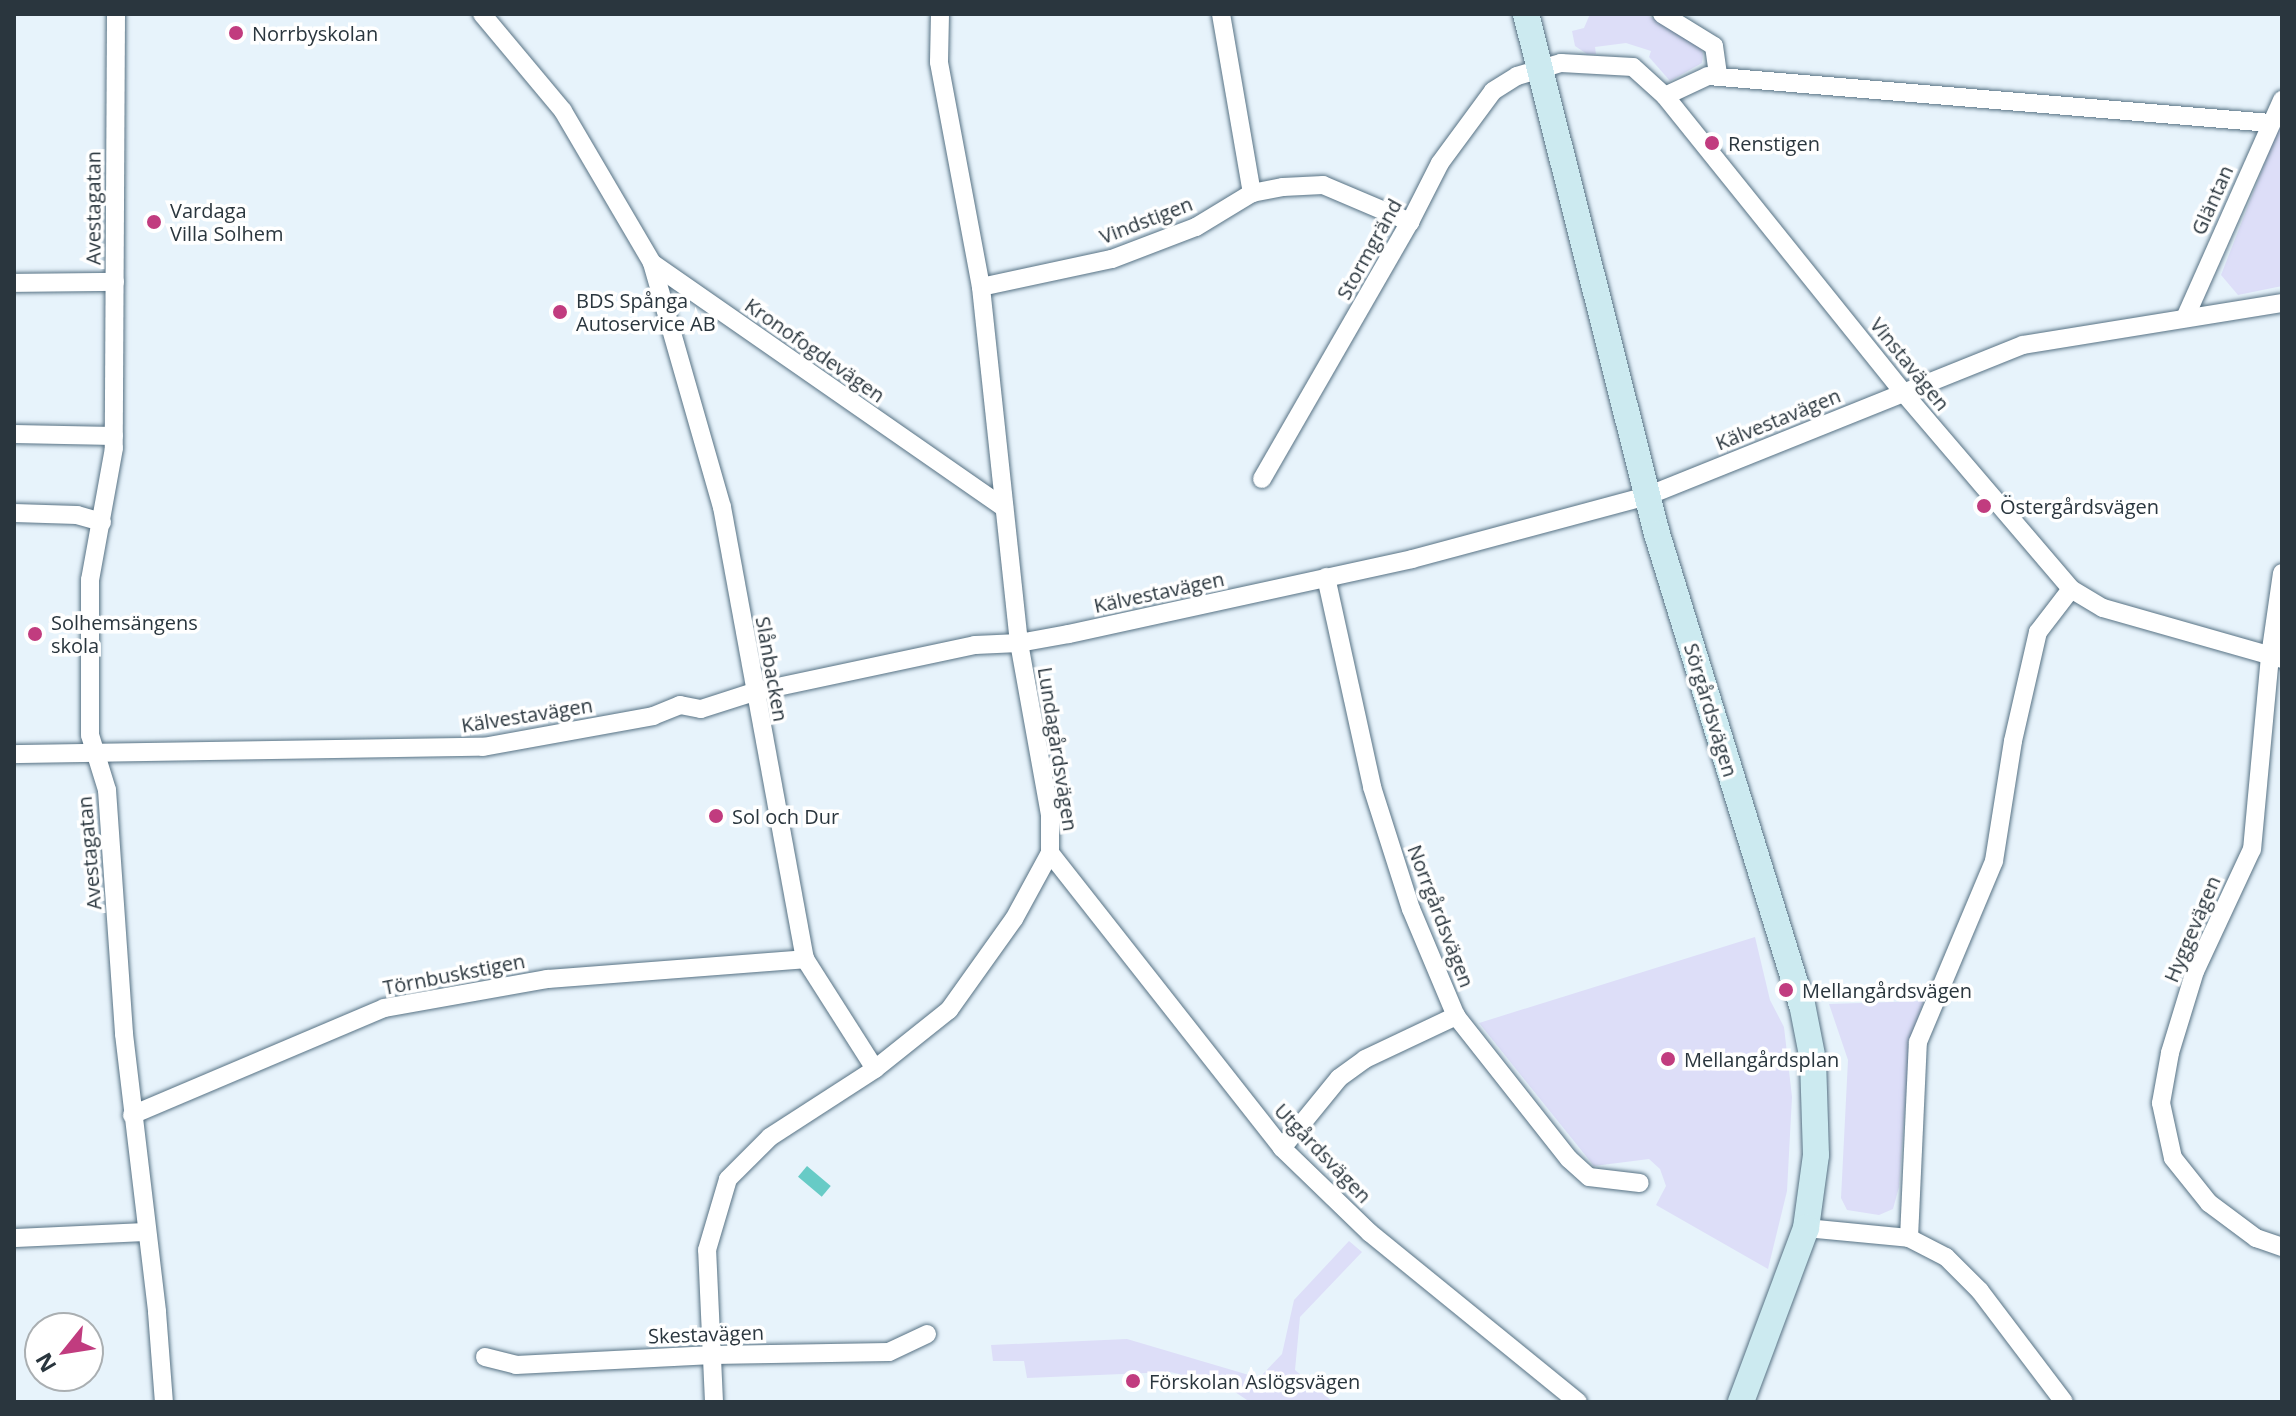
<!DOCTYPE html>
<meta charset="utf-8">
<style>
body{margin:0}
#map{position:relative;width:2296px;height:1416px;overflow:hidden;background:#e7f3fb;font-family:"Open Sans",sans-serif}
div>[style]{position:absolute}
.green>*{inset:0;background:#dddef8}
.water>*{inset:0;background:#67cbc6;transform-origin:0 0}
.roads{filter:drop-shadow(0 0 2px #577284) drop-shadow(0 0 2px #577284)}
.street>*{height:18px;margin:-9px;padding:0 9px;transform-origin:9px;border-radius:9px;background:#fff}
.secondary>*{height:26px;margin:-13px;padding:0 13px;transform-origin:13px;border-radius:13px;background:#cceaf0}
.dots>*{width:22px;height:22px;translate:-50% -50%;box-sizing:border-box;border:4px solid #fff;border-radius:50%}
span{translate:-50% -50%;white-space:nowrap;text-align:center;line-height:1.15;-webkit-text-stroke:7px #fff;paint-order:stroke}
.poi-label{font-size:20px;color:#2a363e}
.left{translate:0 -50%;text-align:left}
.street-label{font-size:20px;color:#2a363e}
.frame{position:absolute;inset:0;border:16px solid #2a363e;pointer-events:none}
.north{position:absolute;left:24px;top:1312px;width:80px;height:80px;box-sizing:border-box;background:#fff;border:2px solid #aaafb2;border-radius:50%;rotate:240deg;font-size:22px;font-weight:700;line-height:32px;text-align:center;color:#2a363e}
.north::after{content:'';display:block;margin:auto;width:28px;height:36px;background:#c13c7f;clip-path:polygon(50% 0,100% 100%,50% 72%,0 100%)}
</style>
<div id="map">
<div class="green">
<i style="clip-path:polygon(1590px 14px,1645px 14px,1698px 43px,1703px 54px,1702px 63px,1670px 81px,1649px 57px,1651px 51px,1626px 43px,1595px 47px,1596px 54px,1587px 54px,1575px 46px,1572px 31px,1584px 28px)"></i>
<i style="clip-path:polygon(2282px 119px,2282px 286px,2238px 295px,2221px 275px)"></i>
<i style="clip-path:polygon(1755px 937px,1770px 1000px,1784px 1027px,1792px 1097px,1787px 1191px,1768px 1269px,1656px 1205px,1666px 1186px,1660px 1169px,1649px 1159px,1594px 1166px,1479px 1023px)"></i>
<i style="clip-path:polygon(1924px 1001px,1910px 1039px,1899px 1187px,1893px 1209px,1879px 1215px,1847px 1210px,1841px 1198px,1848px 1060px,1829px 1004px)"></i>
<i style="clip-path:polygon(1349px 1241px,1362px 1252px,1300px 1317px,1295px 1370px,1333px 1402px,1250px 1402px,1223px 1384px,1170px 1372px,1027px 1378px,1024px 1361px,993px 1361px,991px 1345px,1127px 1339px,1259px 1378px,1282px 1354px,1294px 1300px)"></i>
</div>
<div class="water">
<i style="left:807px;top:1166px;width:31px;height:14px;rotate:40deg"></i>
</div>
<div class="roads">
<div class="street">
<i style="left:116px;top:14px;width:434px;rotate:90.3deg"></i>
<i style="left:114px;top:448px;width:134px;rotate:100.3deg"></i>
<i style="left:90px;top:580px;width:155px;rotate:90deg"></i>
<i style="left:90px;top:735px;width:58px;rotate:72.8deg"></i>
<i style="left:107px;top:790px;width:245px;rotate:86deg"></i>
<i style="left:124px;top:1034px;width:280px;rotate:83.2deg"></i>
<i style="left:157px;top:1312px;width:90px;rotate:85.6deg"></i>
<i style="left:482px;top:14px;width:126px;rotate:50.1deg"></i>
<i style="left:563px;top:111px;width:176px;rotate:59.6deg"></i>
<i style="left:652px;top:263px;width:429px;rotate:34.8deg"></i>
<i style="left:1221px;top:14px;width:182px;rotate:80.2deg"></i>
<i style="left:1662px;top:14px;width:61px;rotate:31.6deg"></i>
<i style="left:1714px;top:46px;width:30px;rotate:82deg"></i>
<i style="left:1665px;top:96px;width:47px;rotate:-24.9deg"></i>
<i style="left:1708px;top:76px;width:564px;rotate:4.78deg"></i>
<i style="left:652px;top:263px;width:254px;rotate:74deg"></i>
<i style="left:722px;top:507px;width:460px;rotate:79.6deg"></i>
<i style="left:805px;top:959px;width:130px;rotate:57.5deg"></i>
<i style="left:14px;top:283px;width:101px;rotate:-0.6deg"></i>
<i style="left:981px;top:287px;width:134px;rotate:-12.1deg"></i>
<i style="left:1112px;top:259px;width:90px;rotate:-20.9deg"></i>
<i style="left:1196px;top:227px;width:66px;rotate:-31.3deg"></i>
<i style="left:1252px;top:193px;width:32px;rotate:-11deg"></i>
<i style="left:1283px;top:187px;width:40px;rotate:-2.9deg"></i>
<i style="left:1323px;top:185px;width:95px;rotate:23deg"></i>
<i style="left:2185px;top:318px;width:239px;rotate:-66deg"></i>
<i style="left:14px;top:434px;width:100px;rotate:1.1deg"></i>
<i style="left:1262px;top:479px;width:297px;rotate:-60.1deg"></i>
<i style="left:1410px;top:222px;width:66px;rotate:-63deg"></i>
<i style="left:1440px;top:163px;width:89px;rotate:-53.6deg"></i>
<i style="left:1493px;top:91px;width:28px;rotate:-32deg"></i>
<i style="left:1517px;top:76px;width:46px;rotate:-16.5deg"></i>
<i style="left:1561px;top:63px;width:72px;rotate:3.2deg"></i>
<i style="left:1633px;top:67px;width:43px;rotate:42.2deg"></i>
<i style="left:1665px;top:96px;width:378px;rotate:51.2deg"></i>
<i style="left:1902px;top:391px;width:260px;rotate:49.5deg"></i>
<i style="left:2071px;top:589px;width:37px;rotate:31deg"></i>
<i style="left:2103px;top:608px;width:186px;rotate:15.9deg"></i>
<i style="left:14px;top:513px;width:63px;rotate:1.8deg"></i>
<i style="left:77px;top:515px;width:26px;rotate:16deg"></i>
<i style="left:2282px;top:573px;width:84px;rotate:98.2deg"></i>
<i style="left:2270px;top:656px;width:194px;rotate:95.3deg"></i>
<i style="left:2252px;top:849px;width:135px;rotate:115deg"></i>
<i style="left:2195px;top:971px;width:86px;rotate:107deg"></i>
<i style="left:2170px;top:1053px;width:51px;rotate:100.2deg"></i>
<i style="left:2161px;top:1103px;width:56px;rotate:77.7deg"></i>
<i style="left:2173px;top:1158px;width:58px;rotate:51.3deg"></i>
<i style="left:2209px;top:1203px;width:59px;rotate:36.7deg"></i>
<i style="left:2256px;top:1238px;width:28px;rotate:19deg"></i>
<i style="left:1326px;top:577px;width:215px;rotate:77.6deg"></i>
<i style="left:1372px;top:787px;width:128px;rotate:72.3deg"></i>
<i style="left:1411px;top:909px;width:116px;rotate:67.2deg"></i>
<i style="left:1456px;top:1016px;width:182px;rotate:51.7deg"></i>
<i style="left:1569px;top:1159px;width:27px;rotate:42deg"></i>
<i style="left:1589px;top:1177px;width:51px;rotate:6.7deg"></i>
<i style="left:14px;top:754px;width:469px;rotate:-0.9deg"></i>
<i style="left:483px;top:747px;width:173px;rotate:-10.3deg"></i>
<i style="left:653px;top:716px;width:29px;rotate:-22deg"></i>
<i style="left:680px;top:705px;width:21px;rotate:11deg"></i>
<i style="left:701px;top:709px;width:56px;rotate:-17.8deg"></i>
<i style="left:754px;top:692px;width:226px;rotate:-12deg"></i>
<i style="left:975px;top:645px;width:44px;rotate:-2.6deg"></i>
<i style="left:1019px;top:643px;width:51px;rotate:-10.2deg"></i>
<i style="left:1069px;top:634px;width:351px;rotate:-12.3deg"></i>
<i style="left:1412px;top:559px;width:243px;rotate:-15deg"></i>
<i style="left:1647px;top:496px;width:405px;rotate:-21.9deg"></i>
<i style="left:2023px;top:345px;width:262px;rotate:-9.2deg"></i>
<i style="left:1050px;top:853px;width:375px;rotate:51.8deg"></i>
<i style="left:1282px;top:1148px;width:122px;rotate:44deg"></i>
<i style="left:1370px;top:1233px;width:268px;rotate:39.1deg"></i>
<i style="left:132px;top:1115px;width:274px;rotate:-23deg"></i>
<i style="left:384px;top:1008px;width:166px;rotate:-10.1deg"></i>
<i style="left:547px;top:979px;width:259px;rotate:-4.4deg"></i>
<i style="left:1282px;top:1148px;width:90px;rotate:-50.8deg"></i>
<i style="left:1339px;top:1078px;width:32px;rotate:-36deg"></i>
<i style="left:1365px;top:1059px;width:101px;rotate:-25.3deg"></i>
<i style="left:1806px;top:1228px;width:103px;rotate:5.5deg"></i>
<i style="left:1909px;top:1238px;width:42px;rotate:27.2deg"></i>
<i style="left:1946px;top:1257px;width:48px;rotate:45deg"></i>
<i style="left:1980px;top:1291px;width:139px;rotate:52.9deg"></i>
<i style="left:14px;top:1238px;width:133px;rotate:-2.6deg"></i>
<i style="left:1909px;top:1238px;width:196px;rotate:-87.4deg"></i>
<i style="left:1918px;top:1042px;width:196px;rotate:-67.2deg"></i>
<i style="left:1994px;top:861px;width:121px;rotate:-81deg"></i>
<i style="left:2013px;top:741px;width:112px;rotate:-77.1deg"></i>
<i style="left:2038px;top:632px;width:54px;rotate:-52.5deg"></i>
<i style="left:485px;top:1357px;width:32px;rotate:14deg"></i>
<i style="left:516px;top:1365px;width:197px;rotate:-2.9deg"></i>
<i style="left:713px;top:1355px;width:176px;rotate:-1deg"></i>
<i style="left:889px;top:1352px;width:42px;rotate:-25.3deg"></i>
<i style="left:714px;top:1402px;width:152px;rotate:-92.6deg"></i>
<i style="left:707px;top:1250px;width:74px;rotate:-73.5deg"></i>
<i style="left:728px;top:1179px;width:59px;rotate:-45deg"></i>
<i style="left:770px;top:1137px;width:125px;rotate:-32.9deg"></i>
<i style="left:875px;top:1069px;width:95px;rotate:-38.6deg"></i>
<i style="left:949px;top:1010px;width:112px;rotate:-54.5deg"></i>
<i style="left:1014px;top:919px;width:75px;rotate:-61.4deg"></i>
<i style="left:1050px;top:853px;width:38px;rotate:-90deg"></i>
<i style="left:1050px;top:815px;width:175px;rotate:-100.2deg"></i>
<i style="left:1019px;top:643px;width:358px;rotate:-96.1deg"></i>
<i style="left:981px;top:287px;width:229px;rotate:-100.6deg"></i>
<i style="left:939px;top:62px;width:48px;rotate:-88.8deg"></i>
</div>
<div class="secondary">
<i style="left:1526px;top:14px;width:536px;rotate:75.86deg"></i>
<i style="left:1657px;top:534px;width:492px;rotate:72.9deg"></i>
<i style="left:1802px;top:1004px;width:57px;rotate:78.9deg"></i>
<i style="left:1813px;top:1060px;width:95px;rotate:88.2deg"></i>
<i style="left:1816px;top:1155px;width:74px;rotate:97.8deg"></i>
<i style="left:1806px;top:1228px;width:186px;rotate:110.5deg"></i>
</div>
</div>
<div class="dots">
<i style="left:236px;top:33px;background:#c13c7f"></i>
<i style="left:1712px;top:143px;background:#c13c7f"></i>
<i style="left:154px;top:222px;background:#c13c7f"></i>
<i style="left:560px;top:312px;background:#c13c7f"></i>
<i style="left:1984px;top:506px;background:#c13c7f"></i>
<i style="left:35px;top:634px;background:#c13c7f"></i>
<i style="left:716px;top:816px;background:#c13c7f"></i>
<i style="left:1786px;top:990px;background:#c13c7f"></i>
<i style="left:1668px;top:1059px;background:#c13c7f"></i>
<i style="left:1133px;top:1381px;background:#c13c7f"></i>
</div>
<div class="poi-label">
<span class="left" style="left:252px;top:33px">Norrbyskolan</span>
<span class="left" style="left:1728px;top:143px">Renstigen</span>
<span class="left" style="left:170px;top:222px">Vardaga<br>Villa Solhem</span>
<span class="left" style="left:576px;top:312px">BDS Spånga<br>Autoservice AB</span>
<span class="left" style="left:2000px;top:506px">Östergårdsvägen</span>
<span class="left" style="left:51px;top:634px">Solhemsängens<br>skola</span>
<span class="left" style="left:732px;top:816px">Sol och Dur</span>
<span class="left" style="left:1802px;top:990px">Mellangårdsvägen</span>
<span class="left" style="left:1684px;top:1059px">Mellangårdsplan</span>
<span class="left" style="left:1149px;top:1381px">Förskolan Aslögsvägen</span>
</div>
<div class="street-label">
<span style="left:2212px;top:200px;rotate:-66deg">Gläntan</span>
<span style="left:93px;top:208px;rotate:-90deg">Avestagatan</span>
<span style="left:1146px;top:220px;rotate:-21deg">Vindstigen</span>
<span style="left:1369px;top:249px;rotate:-61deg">Stormgränd</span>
<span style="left:815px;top:350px;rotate:35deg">Kronofogdevägen</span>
<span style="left:1910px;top:364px;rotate:51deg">Vinstavägen</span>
<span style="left:1778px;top:419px;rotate:-22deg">Kälvestavägen</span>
<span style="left:1159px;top:592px;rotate:-12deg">Kälvestavägen</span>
<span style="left:772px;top:669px;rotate:80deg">Slånbacken</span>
<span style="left:1711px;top:710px;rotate:73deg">Sörgårdsvägen</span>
<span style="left:527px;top:715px;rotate:-9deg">Kälvestavägen</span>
<span style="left:1058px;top:749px;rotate:81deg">Lundagårdsvägen</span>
<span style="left:89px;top:853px;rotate:-95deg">Avestagatan</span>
<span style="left:1441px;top:916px;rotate:69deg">Norrgårdsvägen</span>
<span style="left:2192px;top:929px;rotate:-67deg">Hyggevägen</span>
<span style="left:454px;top:974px;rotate:-11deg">Törnbuskstigen</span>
<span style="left:1323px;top:1153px;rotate:46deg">Utgårdsvägen</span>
<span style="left:706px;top:1334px;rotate:-2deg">Skestavägen</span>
</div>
<div class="frame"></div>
<div class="north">N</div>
</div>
